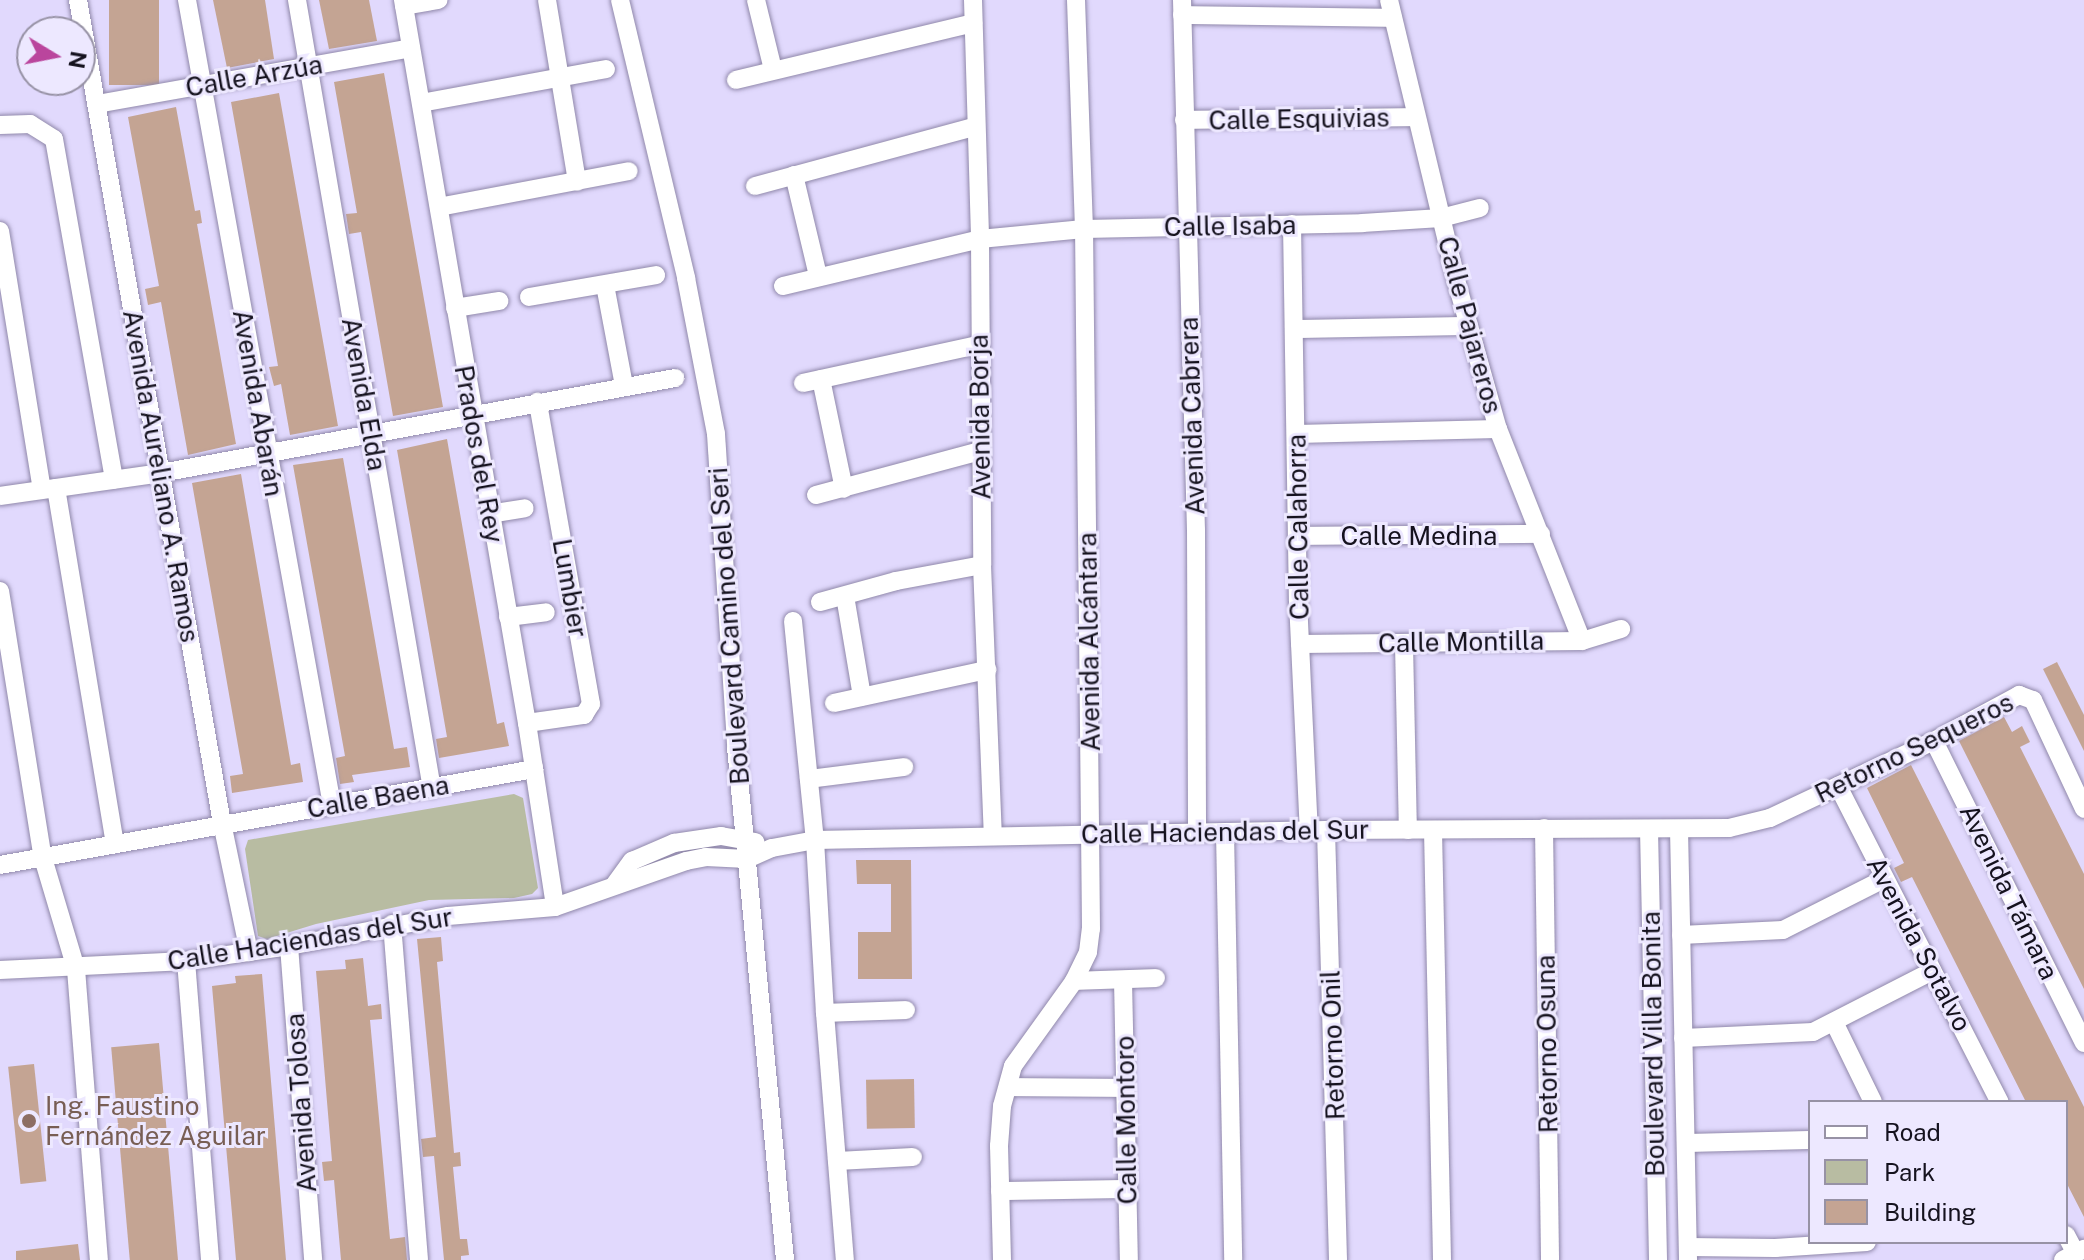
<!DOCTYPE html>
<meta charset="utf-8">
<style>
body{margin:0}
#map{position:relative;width:2084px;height:1260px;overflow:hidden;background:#e1d9fd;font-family:"Public Sans",sans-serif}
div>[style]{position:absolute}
.green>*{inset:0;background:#b8bca2}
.building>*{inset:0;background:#c4a493;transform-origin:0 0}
.roads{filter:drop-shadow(0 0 2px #9088aa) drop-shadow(0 0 2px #9088aa)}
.minor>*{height:18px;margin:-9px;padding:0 9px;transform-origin:9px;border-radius:9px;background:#fff}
.dots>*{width:22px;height:22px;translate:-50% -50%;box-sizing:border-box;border:4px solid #ede8ff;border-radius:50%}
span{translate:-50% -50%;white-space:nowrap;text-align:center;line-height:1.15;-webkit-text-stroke:6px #ede8ff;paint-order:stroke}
.street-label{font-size:26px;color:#15121e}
.education-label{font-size:26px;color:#785e54}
.left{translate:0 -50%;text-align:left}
.legend{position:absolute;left:1808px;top:1100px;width:260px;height:144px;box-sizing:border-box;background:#ede8ff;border:2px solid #9792a5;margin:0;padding:10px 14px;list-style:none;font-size:24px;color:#15121e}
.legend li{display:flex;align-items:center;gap:16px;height:40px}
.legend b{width:40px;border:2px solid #9792a5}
.north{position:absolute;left:16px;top:16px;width:80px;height:80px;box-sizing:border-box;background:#ede8ff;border:2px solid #9792a5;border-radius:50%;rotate:100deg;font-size:22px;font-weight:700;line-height:32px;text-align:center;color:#15121e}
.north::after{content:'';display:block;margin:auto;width:28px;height:36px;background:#ba459d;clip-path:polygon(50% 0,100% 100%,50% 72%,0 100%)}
</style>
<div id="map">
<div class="green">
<i style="clip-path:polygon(514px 794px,523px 798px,538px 888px,532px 894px,514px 898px,429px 900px,316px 924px,267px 939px,258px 936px,245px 849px,248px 840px)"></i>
</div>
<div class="building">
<i style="left:109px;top:0;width:50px;height:85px"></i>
<i style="clip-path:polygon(213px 0,265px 0,274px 59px,227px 68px)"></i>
<i style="clip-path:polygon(319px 0,369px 0,377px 41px,329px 49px)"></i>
<i style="clip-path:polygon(384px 73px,443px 407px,393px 416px,361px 232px,349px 234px,346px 214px,357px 213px,334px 82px)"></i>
<i style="clip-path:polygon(279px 93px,338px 426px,290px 435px,281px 384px,274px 386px,269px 367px,278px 366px,231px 102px)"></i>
<i style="clip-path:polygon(176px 107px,195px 211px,200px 210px,202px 223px,197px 224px,236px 444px,188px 455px,161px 302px,148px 305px,145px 289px,159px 286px,128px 117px)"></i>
<i style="clip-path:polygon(447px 439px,497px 724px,504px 722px,509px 746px,439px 758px,436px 739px,447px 737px,397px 450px)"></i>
<i style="clip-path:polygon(343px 458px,394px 749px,407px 747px,410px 767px,352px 775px,354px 782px,340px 784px,336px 758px,345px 756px,293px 465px)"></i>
<i style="clip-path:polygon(241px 474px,291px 765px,300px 763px,303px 782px,232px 793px,230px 776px,243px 774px,192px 483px)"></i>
<i style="clip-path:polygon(2057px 662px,2084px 715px,2084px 751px,2043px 669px)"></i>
<i style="clip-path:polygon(2004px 717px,2012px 732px,2022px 726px,2030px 742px,2020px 747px,2084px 874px,2084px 989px,1959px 741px)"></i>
<i style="clip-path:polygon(1911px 765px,2084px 1107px,2084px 1217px,2066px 1182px,2066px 1102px,2026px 1102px,1912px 877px,1901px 882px,1894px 868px,1904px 863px,1867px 788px)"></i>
<i style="clip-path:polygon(856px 860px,911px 860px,912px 979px,858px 979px,858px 932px,891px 932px,891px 884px,857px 884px)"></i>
<i style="clip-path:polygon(441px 937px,443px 961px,437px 962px,454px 1153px,460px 1152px,461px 1166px,453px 1167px,460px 1239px,467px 1239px,469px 1255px,461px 1256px,461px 1260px,444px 1260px,434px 1156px,423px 1157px,421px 1139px,436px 1137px,417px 939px)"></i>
<i style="clip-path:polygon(363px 958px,368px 1006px,381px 1004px,382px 1019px,370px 1020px,390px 1239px,405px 1237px,407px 1260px,341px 1260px,334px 1180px,324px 1181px,322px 1162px,332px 1161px,316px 971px,346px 969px,345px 960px)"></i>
<i style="clip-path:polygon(262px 974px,286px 1260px,236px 1260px,212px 986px,236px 983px,235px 976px)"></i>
<i style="left:159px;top:1043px;width:218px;height:48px;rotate:85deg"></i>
<i style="left:34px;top:1064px;width:118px;height:26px;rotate:84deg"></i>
<i style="left:914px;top:1079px;width:49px;height:48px;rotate:89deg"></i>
<i style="clip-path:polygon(78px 1244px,80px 1260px,16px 1260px,16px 1251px)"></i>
</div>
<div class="roads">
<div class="minor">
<i style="left:78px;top:0;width:836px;rotate:80.08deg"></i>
<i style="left:222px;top:823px;width:132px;rotate:78.2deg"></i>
<i style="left:187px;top:0;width:818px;rotate:79.79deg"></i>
<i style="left:297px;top:0;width:800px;rotate:80.29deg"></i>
<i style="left:403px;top:0;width:734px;rotate:80.27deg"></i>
<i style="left:527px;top:723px;width:186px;rotate:81.3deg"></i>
<i style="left:547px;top:0;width:184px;rotate:80.6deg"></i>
<i style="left:620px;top:0;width:286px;rotate:76.6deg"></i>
<i style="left:686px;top:278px;width:159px;rotate:79.1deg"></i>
<i style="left:716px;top:434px;width:314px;rotate:86.3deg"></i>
<i style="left:736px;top:747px;width:515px;rotate:84.54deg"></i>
<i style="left:756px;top:0;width:72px;rotate:76.3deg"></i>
<i style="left:973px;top:0;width:239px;rotate:88.3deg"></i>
<i style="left:980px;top:239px;width:326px;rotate:89.6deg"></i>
<i style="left:982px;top:565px;width:270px;rotate:87.7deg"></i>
<i style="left:1182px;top:0;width:530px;rotate:88.49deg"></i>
<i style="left:1196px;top:530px;width:302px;rotate:89.8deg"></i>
<i style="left:1389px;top:0;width:288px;rotate:76.5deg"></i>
<i style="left:1456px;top:280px;width:155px;rotate:74.3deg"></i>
<i style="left:1498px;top:429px;width:228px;rotate:68.4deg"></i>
<i style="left:404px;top:6px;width:35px;rotate:-10deg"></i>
<i style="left:1182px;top:15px;width:211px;rotate:0.8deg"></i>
<i style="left:736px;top:80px;width:244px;rotate:-13.5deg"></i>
<i style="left:421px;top:103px;width:188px;rotate:-10.4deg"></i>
<i style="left:97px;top:104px;width:319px;rotate:-10.1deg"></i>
<i style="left:1184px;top:120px;width:230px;rotate:-0.7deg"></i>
<i style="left:0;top:125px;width:30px;rotate:-2deg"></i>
<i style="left:30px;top:124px;width:28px;rotate:32deg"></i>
<i style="left:54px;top:139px;width:346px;rotate:80deg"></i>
<i style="left:794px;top:175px;width:104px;rotate:76.6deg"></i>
<i style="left:755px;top:186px;width:227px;rotate:-15.1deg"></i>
<i style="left:439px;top:207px;width:193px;rotate:-10.7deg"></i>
<i style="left:1292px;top:224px;width:377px;rotate:89.1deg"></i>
<i style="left:1298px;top:601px;width:230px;rotate:87.3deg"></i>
<i style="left:0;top:231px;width:262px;rotate:80.8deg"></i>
<i style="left:605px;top:285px;width:103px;rotate:79.3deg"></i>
<i style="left:783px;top:286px;width:203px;rotate:-13.4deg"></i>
<i style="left:980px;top:239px;width:104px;rotate:-5.5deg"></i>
<i style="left:1084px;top:229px;width:278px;rotate:-1.2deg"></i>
<i style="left:1362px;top:223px;width:79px;rotate:-3.6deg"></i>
<i style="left:1441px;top:218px;width:40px;rotate:-14.4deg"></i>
<i style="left:529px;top:297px;width:129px;rotate:-9.8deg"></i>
<i style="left:455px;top:308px;width:45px;rotate:-9deg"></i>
<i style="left:1294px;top:329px;width:174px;rotate:-1deg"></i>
<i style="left:821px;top:379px;width:112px;rotate:78.2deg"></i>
<i style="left:803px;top:383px;width:179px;rotate:-12.3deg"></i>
<i style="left:1296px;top:434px;width:202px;rotate:-1.4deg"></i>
<i style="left:56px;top:488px;width:361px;rotate:80.6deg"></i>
<i style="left:816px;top:495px;width:170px;rotate:-15deg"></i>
<i style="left:0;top:496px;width:163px;rotate:-8.1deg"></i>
<i style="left:161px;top:473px;width:523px;rotate:-10.47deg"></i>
<i style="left:489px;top:514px;width:36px;rotate:-9deg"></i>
<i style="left:1298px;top:536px;width:243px;rotate:-0.5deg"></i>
<i style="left:0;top:591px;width:270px;rotate:80.9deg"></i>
<i style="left:43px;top:858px;width:116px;rotate:73.4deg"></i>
<i style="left:76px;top:969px;width:292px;rotate:85.5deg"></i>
<i style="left:845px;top:596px;width:102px;rotate:80.4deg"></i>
<i style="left:820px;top:602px;width:79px;rotate:-15.4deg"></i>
<i style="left:896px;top:581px;width:87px;rotate:-10.5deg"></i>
<i style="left:508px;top:617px;width:38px;rotate:-7deg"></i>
<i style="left:793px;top:621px;width:220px;rotate:84.3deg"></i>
<i style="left:815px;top:840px;width:173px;rotate:86.7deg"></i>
<i style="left:825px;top:1013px;width:248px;rotate:85.4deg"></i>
<i style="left:1300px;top:644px;width:282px;rotate:-0.6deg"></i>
<i style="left:1582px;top:641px;width:41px;rotate:-17.1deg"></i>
<i style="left:1404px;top:644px;width:186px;rotate:88.8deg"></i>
<i style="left:834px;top:703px;width:157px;rotate:-12.2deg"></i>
<i style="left:527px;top:723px;width:58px;rotate:-8deg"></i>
<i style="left:584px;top:715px;width:13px;rotate:-58deg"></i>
<i style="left:591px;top:704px;width:307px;rotate:-100deg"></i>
<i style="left:1934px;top:741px;width:337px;rotate:63.6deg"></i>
<i style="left:809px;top:779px;width:96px;rotate:-7.2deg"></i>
<i style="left:1838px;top:786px;width:355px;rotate:62.9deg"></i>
<i style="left:1544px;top:828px;width:432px;rotate:89.2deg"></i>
<i style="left:1649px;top:829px;width:431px;rotate:88.8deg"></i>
<i style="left:1679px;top:829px;width:431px;rotate:88.8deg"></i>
<i style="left:1326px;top:830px;width:430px;rotate:88.4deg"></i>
<i style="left:1433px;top:830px;width:430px;rotate:88.8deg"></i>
<i style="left:1225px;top:832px;width:428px;rotate:88.9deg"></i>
<i style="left:0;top:865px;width:543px;rotate:-10.19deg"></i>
<i style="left:615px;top:884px;width:29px;rotate:-54deg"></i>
<i style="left:632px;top:861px;width:46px;rotate:-23.2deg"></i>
<i style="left:674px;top:843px;width:48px;rotate:-8.5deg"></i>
<i style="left:721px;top:836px;width:35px;rotate:10deg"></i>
<i style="left:392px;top:924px;width:337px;rotate:85.4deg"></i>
<i style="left:1681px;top:935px;width:102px;rotate:-2.8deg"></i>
<i style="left:1783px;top:930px;width:113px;rotate:-26.8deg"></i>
<i style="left:289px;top:946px;width:315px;rotate:85.6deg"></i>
<i style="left:186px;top:961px;width:300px;rotate:85.4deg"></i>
<i style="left:0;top:970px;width:186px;rotate:-2.8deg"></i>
<i style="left:186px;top:961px;width:104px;rotate:-8.3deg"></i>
<i style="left:289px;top:946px;width:162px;rotate:-10.7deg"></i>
<i style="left:448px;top:916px;width:107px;rotate:-4.8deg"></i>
<i style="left:555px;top:907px;width:139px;rotate:-19.3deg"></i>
<i style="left:686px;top:861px;width:20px;rotate:-11deg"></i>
<i style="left:706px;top:857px;width:41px;rotate:2.8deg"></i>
<i style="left:747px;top:859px;width:27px;rotate:-24deg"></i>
<i style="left:772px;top:848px;width:44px;rotate:-10.5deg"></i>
<i style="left:815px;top:840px;width:511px;rotate:-1.12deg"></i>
<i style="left:1326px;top:830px;width:403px;rotate:-0.3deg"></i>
<i style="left:1729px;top:828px;width:42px;rotate:-13.7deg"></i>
<i style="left:1770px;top:818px;width:181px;rotate:-25.2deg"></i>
<i style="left:1934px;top:741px;width:97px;rotate:-28.4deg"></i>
<i style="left:2019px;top:695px;width:15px;rotate:20deg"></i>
<i style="left:2033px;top:700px;width:120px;rotate:64.9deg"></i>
<i style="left:1123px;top:980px;width:280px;rotate:88.8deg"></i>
<i style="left:1074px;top:981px;width:82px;rotate:-2.1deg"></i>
<i style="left:825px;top:1013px;width:81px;rotate:-2.1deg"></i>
<i style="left:1834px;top:1022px;width:89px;rotate:64deg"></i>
<i style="left:1683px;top:1038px;width:130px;rotate:-2.6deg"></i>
<i style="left:1813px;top:1032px;width:134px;rotate:-27.1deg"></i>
<i style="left:1008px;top:1087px;width:117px;rotate:0.5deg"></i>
<i style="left:1686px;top:1143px;width:124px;rotate:-1.4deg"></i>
<i style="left:837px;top:1161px;width:76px;rotate:-3deg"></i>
<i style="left:1000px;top:1191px;width:128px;rotate:-0.9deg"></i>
<i style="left:2066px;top:1235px;width:21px;rotate:62deg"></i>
<i style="left:1688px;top:1247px;width:87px;rotate:0.7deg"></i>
<i style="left:1775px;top:1248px;width:92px;rotate:-3.7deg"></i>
<i style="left:1002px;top:1260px;width:114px;rotate:-91.5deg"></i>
<i style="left:999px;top:1146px;width:40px;rotate:-85.7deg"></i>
<i style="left:1002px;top:1106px;width:41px;rotate:-74.6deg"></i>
<i style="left:1013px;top:1066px;width:105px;rotate:-54.3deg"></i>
<i style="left:1074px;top:981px;width:32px;rotate:-64deg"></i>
<i style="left:1088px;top:952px;width:23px;rotate:-83deg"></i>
<i style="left:1091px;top:929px;width:700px;rotate:-90.57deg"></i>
<i style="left:1084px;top:229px;width:229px;rotate:-92deg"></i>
<i style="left:2063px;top:1260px;width:24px;rotate:-28deg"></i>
</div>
</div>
<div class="dots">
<i style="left:29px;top:1121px;background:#8d6e63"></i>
</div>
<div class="street-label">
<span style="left:254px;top:76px;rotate:-10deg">Calle Arzúa</span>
<span style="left:1299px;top:119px;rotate:-1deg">Calle Esquivias</span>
<span style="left:1230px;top:226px;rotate:-1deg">Calle Isaba</span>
<span style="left:1470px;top:325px;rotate:75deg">Calle Pajareros</span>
<span style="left:364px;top:394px;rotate:80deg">Avenida Elda</span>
<span style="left:258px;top:403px;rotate:80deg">Avenida Abarán</span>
<span style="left:1192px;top:416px;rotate:-92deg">Avenida Cabrera</span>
<span style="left:980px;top:417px;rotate:-91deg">Avenida Borja</span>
<span style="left:479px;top:454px;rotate:80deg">Prados del Rey</span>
<span style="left:161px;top:476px;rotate:80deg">Avenida Aureliano A. Ramos</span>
<span style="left:1298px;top:527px;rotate:-91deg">Calle Calahorra</span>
<span style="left:1419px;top:536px">Calle Medina</span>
<span style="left:570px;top:588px;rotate:80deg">Lumbier</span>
<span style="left:729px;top:626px;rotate:-94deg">Boulevard Camino del Seri</span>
<span style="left:1089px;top:642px;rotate:-91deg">Avenida Alcántara</span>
<span style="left:1461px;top:642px;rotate:-1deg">Calle Montilla</span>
<span style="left:1914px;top:748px;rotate:-26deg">Retorno Sequeros</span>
<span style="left:378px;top:797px;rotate:-10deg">Calle Baena</span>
<span style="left:1225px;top:832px;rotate:-1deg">Calle Haciendas del Sur</span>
<span style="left:2009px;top:892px;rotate:64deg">Avenida Támara</span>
<span style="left:310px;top:939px;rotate:-9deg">Calle Haciendas del Sur</span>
<span style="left:1919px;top:944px;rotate:62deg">Avenida Sotalvo</span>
<span style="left:1547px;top:1044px;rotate:-91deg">Retorno Osuna</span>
<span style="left:1653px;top:1044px;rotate:-91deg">Boulevard Villa Bonita</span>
<span style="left:1333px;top:1045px;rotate:-92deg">Retorno Onil</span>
<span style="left:301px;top:1103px;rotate:-94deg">Avenida Tolosa</span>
<span style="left:1126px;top:1120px;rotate:-91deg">Calle Montoro</span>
</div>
<div class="education-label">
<span class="left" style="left:45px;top:1121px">Ing. Faustino<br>Fernández Aguilar</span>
</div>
<ul class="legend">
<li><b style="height:10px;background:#fff"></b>Road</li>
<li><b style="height:22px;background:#b8bca2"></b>Park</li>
<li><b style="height:22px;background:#c4a493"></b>Building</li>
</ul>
<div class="north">N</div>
</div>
